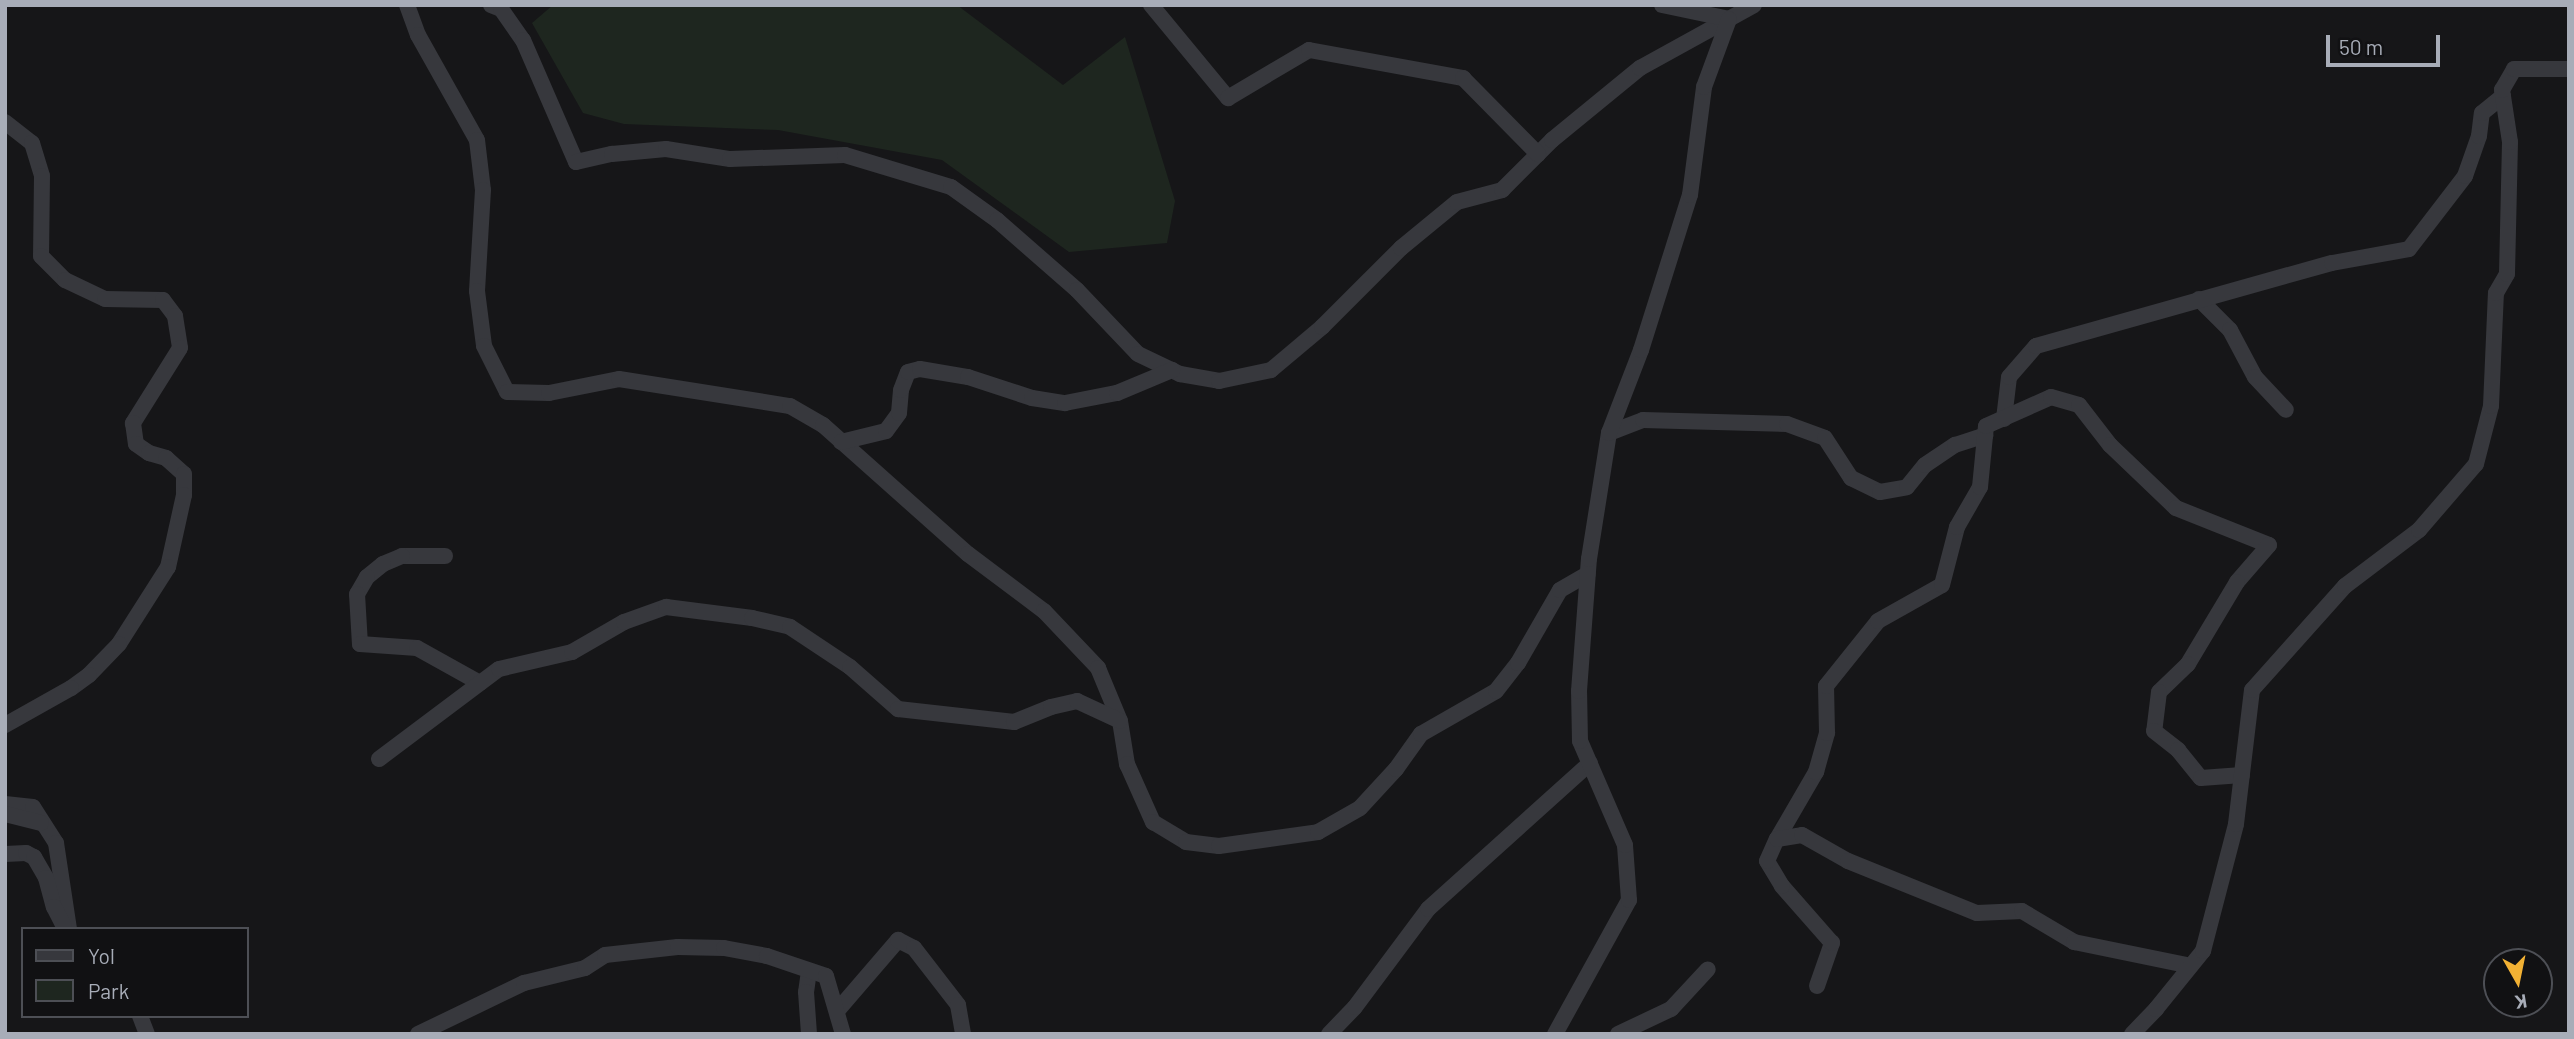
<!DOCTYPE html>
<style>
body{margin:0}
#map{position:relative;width:2574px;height:1039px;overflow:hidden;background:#161618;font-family:Barlow,sans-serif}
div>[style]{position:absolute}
.green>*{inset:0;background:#1e261f}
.street>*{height:16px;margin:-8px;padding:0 8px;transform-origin:8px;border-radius:8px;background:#37383d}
span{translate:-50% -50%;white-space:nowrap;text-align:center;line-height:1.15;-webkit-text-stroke:5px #111113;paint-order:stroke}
.frame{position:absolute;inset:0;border:7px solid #a8adb8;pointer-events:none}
.legend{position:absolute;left:21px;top:927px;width:228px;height:91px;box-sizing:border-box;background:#111113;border:2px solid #4d4f55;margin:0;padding:9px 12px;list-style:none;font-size:21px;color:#a8adb8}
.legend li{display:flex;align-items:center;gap:14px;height:35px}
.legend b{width:35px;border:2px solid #4d4f55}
.north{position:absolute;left:2483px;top:948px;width:70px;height:70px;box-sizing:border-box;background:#111113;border:2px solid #4d4f55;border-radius:50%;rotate:171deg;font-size:19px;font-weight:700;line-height:28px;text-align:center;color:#a8adb8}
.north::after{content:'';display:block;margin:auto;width:24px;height:32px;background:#f2b134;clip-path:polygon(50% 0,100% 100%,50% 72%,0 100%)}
.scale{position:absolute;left:2326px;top:35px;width:114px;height:32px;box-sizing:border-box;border:4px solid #a8adb8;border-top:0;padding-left:9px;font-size:21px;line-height:24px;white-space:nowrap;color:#a8adb8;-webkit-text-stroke:5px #111113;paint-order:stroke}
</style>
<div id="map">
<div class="green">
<i style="clip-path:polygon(553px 5px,957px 5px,1063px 85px,1125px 37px,1175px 201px,1167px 243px,1069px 252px,942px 160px,778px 130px,624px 124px,583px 113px,532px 23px)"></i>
</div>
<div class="street">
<i style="left:407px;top:5px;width:32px;rotate:70deg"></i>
<i style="left:418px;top:35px;width:120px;rotate:60.7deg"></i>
<i style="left:477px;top:140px;width:50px;rotate:83.2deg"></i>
<i style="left:483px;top:190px;width:101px;rotate:93.4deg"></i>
<i style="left:477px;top:291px;width:55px;rotate:82.7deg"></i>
<i style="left:484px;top:346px;width:51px;rotate:63.4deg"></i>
<i style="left:507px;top:392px;width:42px;rotate:1.4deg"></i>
<i style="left:549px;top:393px;width:71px;rotate:-11.3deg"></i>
<i style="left:619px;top:379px;width:173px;rotate:9deg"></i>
<i style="left:790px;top:406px;width:38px;rotate:30deg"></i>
<i style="left:823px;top:425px;width:194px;rotate:41.7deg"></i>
<i style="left:968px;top:554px;width:95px;rotate:36.9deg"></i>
<i style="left:1044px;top:611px;width:79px;rotate:46.5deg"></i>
<i style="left:1098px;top:668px;width:57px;rotate:67.5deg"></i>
<i style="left:1120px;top:721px;width:44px;rotate:80.8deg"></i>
<i style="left:1127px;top:764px;width:64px;rotate:65.9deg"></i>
<i style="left:1153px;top:822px;width:39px;rotate:31deg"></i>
<i style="left:1186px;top:842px;width:33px;rotate:7deg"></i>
<i style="left:1219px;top:846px;width:100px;rotate:-8deg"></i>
<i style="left:1318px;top:832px;width:48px;rotate:-29.7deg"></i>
<i style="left:1360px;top:808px;width:53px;rotate:-47.3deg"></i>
<i style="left:1396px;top:769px;width:43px;rotate:-54.5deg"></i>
<i style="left:1421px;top:734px;width:86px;rotate:-29.8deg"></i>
<i style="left:1496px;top:691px;width:36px;rotate:-52deg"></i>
<i style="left:1518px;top:663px;width:84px;rotate:-60.1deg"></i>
<i style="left:1560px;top:590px;width:32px;rotate:-30deg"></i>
<i style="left:491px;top:5px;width:11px;rotate:22deg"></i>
<i style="left:501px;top:9px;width:38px;rotate:55deg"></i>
<i style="left:523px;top:40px;width:133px;rotate:66.5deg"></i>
<i style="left:576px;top:162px;width:37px;rotate:-13deg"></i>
<i style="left:612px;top:154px;width:54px;rotate:-5.3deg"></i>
<i style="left:666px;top:149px;width:65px;rotate:8.9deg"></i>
<i style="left:730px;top:159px;width:115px;rotate:-2deg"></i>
<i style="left:845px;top:155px;width:111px;rotate:16.8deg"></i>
<i style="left:951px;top:187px;width:57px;rotate:35.7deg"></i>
<i style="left:997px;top:220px;width:106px;rotate:41.2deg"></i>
<i style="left:1077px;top:290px;width:88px;rotate:46.4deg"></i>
<i style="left:1138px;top:354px;width:47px;rotate:25.5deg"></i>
<i style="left:1180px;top:374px;width:40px;rotate:10deg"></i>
<i style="left:1219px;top:381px;width:53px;rotate:-11.9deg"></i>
<i style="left:1271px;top:370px;width:67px;rotate:-40.1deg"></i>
<i style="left:1322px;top:327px;width:112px;rotate:-45deg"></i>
<i style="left:1401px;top:248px;width:72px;rotate:-39.4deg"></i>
<i style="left:1457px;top:202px;width:47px;rotate:-14.9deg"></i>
<i style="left:1502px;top:190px;width:71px;rotate:-45deg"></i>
<i style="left:1552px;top:140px;width:114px;rotate:-39.3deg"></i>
<i style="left:1640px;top:68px;width:130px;rotate:-28.9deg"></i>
<i style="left:1151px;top:5px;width:121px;rotate:50.4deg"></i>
<i style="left:1228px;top:98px;width:94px;rotate:-30.7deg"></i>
<i style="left:1309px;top:50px;width:157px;rotate:10.3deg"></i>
<i style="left:1463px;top:78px;width:107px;rotate:45.4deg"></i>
<i style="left:1662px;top:5px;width:68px;rotate:11.8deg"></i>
<i style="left:5px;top:122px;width:34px;rotate:38deg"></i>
<i style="left:32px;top:143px;width:34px;rotate:73deg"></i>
<i style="left:42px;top:176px;width:80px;rotate:90.7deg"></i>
<i style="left:41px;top:256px;width:34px;rotate:45deg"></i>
<i style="left:65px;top:280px;width:44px;rotate:25.4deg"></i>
<i style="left:105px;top:299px;width:58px;rotate:1deg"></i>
<i style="left:163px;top:300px;width:20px;rotate:53deg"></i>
<i style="left:175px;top:316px;width:32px;rotate:81deg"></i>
<i style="left:180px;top:348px;width:89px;rotate:122.1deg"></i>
<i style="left:133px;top:423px;width:21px;rotate:82deg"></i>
<i style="left:136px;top:444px;width:16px;rotate:35deg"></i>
<i style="left:149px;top:453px;width:18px;rotate:16deg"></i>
<i style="left:166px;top:458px;width:24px;rotate:42deg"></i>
<i style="left:184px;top:474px;width:21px;rotate:90deg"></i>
<i style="left:184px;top:495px;width:74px;rotate:102.5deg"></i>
<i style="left:168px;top:567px;width:91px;rotate:122.5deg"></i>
<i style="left:119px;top:644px;width:43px;rotate:134.1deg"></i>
<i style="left:89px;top:675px;width:22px;rotate:144deg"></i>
<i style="left:71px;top:688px;width:76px;rotate:150.7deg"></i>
<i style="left:2199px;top:299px;width:44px;rotate:45deg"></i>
<i style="left:2230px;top:330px;width:53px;rotate:62deg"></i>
<i style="left:2255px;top:377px;width:45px;rotate:46.8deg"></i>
<i style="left:2004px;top:419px;width:42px;rotate:-83.2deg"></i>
<i style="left:2009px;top:377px;width:41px;rotate:-48.9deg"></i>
<i style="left:2036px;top:346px;width:307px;rotate:-15.7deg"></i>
<i style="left:2332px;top:263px;width:78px;rotate:-10.3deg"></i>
<i style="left:2409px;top:249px;width:92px;rotate:-52.5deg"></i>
<i style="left:2465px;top:176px;width:42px;rotate:-70.7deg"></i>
<i style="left:2479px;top:136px;width:23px;rotate:-83deg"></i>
<i style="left:2482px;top:113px;width:27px;rotate:-39deg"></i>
<i style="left:1609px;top:433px;width:36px;rotate:-21deg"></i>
<i style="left:1643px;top:420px;width:144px;rotate:1.6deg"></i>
<i style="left:1787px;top:424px;width:40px;rotate:20.2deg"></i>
<i style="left:1825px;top:438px;width:48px;rotate:57deg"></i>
<i style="left:1851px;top:478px;width:32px;rotate:26deg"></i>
<i style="left:1880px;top:492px;width:27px;rotate:-10deg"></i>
<i style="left:1907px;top:487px;width:28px;rotate:-51deg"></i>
<i style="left:1925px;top:465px;width:36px;rotate:-34deg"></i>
<i style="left:1955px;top:445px;width:32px;rotate:-18deg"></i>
<i style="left:841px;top:442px;width:46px;rotate:-13.7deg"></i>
<i style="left:886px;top:431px;width:22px;rotate:-54deg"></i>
<i style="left:899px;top:413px;width:23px;rotate:-85deg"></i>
<i style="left:901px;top:390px;width:19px;rotate:-69deg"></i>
<i style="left:908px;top:372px;width:12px;rotate:-14deg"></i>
<i style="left:920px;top:369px;width:49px;rotate:9.5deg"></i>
<i style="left:968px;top:377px;width:67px;rotate:18.2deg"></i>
<i style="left:1032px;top:398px;width:33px;rotate:9deg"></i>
<i style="left:1065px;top:403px;width:53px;rotate:-10.9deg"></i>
<i style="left:1117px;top:393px;width:60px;rotate:-22.7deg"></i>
<i style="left:445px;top:556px;width:43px;rotate:180deg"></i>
<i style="left:402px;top:556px;width:21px;rotate:157deg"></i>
<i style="left:383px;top:564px;width:21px;rotate:141deg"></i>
<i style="left:367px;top:577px;width:20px;rotate:120deg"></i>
<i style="left:357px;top:594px;width:50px;rotate:86.6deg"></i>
<i style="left:360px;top:644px;width:57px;rotate:4deg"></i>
<i style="left:417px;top:648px;width:72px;rotate:29.1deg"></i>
<i style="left:379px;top:759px;width:150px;rotate:-36.9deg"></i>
<i style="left:499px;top:669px;width:75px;rotate:-13.1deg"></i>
<i style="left:572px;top:652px;width:60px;rotate:-30deg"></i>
<i style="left:624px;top:622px;width:45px;rotate:-19.7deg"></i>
<i style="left:666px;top:607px;width:87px;rotate:7.3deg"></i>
<i style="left:752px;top:618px;width:39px;rotate:13deg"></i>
<i style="left:790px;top:627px;width:72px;rotate:33.7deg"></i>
<i style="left:850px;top:667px;width:64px;rotate:41.2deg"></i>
<i style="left:898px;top:709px;width:117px;rotate:6.4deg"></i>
<i style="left:1014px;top:722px;width:40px;rotate:-22deg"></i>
<i style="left:1051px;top:707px;width:27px;rotate:-13deg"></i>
<i style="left:1077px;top:701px;width:47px;rotate:24.9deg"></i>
<i style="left:5px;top:804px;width:28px;rotate:6deg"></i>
<i style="left:33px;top:807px;width:43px;rotate:57.4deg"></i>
<i style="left:56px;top:843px;width:87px;rotate:81.4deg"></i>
<i style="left:5px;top:814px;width:37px;rotate:14deg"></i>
<i style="left:1777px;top:839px;width:78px;rotate:-59.8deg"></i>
<i style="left:1816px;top:772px;width:41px;rotate:-74.2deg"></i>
<i style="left:1827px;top:733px;width:47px;rotate:-91.2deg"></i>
<i style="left:1826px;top:686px;width:83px;rotate:-51.3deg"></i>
<i style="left:1878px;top:621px;width:73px;rotate:-29.4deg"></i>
<i style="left:1942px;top:585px;width:60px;rotate:-75.5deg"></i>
<i style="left:1957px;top:527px;width:46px;rotate:-60.1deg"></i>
<i style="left:1980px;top:487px;width:61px;rotate:-84.4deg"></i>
<i style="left:1986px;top:426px;width:71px;rotate:-24deg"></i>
<i style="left:2051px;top:397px;width:29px;rotate:16deg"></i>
<i style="left:2079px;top:405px;width:51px;rotate:52.2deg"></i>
<i style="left:2110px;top:445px;width:91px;rotate:43.7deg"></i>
<i style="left:2176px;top:508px;width:100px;rotate:21.7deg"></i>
<i style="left:2269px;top:545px;width:49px;rotate:130.9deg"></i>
<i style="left:2237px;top:582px;width:96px;rotate:120.9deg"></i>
<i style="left:2188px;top:664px;width:40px;rotate:136deg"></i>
<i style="left:2159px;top:692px;width:39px;rotate:97deg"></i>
<i style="left:2154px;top:731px;width:31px;rotate:38deg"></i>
<i style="left:2178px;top:750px;width:36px;rotate:51deg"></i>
<i style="left:2201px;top:778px;width:41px;rotate:-4.2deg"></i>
<i style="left:5px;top:854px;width:21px;rotate:-3deg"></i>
<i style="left:26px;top:853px;width:9px;rotate:27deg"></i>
<i style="left:34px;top:857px;width:24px;rotate:60deg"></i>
<i style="left:46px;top:878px;width:30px;rotate:75deg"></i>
<i style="left:54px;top:907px;width:22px;rotate:63deg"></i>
<i style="left:809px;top:971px;width:21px;rotate:98deg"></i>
<i style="left:806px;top:992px;width:42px;rotate:85.9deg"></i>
<i style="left:1817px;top:986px;width:46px;rotate:-70.8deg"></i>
<i style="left:1832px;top:943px;width:76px;rotate:-131.3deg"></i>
<i style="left:1782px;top:886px;width:29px;rotate:-121deg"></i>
<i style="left:1767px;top:861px;width:24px;rotate:-66deg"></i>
<i style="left:1777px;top:839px;width:25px;rotate:-9deg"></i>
<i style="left:1802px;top:835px;width:53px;rotate:29.5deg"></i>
<i style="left:1848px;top:861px;width:139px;rotate:22deg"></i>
<i style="left:1977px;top:913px;width:45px;rotate:-2.5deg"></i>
<i style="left:2022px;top:911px;width:61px;rotate:30.8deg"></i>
<i style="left:2074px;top:942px;width:119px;rotate:11.6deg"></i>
<i style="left:837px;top:1011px;width:94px;rotate:-49.3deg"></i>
<i style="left:898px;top:940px;width:18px;rotate:27deg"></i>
<i style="left:914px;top:948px;width:72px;rotate:52.3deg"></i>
<i style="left:958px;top:1005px;width:29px;rotate:80deg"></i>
<i style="left:140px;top:1016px;width:19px;rotate:69deg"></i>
<i style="left:418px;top:1034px;width:118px;rotate:-25.7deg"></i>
<i style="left:524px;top:983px;width:63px;rotate:-13.8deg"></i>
<i style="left:585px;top:968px;width:24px;rotate:-33deg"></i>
<i style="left:605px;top:955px;width:73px;rotate:-6.3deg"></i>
<i style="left:678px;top:947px;width:46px;rotate:1.2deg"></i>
<i style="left:724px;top:948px;width:44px;rotate:10.5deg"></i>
<i style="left:767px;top:956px;width:62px;rotate:18.7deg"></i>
<i style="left:826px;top:976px;width:60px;rotate:73.7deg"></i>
<i style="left:1329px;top:1034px;width:37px;rotate:-46deg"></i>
<i style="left:1355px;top:1007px;width:122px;rotate:-53.3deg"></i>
<i style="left:1428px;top:909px;width:218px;rotate:-42deg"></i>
<i style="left:1555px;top:1034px;width:153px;rotate:-61.1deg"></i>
<i style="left:1629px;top:900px;width:55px;rotate:-94.2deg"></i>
<i style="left:1625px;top:845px;width:113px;rotate:-113.4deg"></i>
<i style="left:1580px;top:741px;width:50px;rotate:-91.1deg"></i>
<i style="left:1579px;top:691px;width:132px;rotate:-85.7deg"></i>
<i style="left:1589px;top:559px;width:128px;rotate:-81deg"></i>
<i style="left:1609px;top:433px;width:89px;rotate:-68.9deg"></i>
<i style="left:1641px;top:350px;width:163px;rotate:-72.5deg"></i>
<i style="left:1690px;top:195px;width:109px;rotate:-82.6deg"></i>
<i style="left:1704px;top:87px;width:72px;rotate:-69.8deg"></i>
<i style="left:1618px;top:1034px;width:59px;rotate:-25.3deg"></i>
<i style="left:1671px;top:1009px;width:54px;rotate:-47.2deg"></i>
<i style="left:2132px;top:1034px;width:35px;rotate:-46deg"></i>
<i style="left:2156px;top:1009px;width:75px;rotate:-51deg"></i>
<i style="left:2203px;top:951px;width:131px;rotate:-75.4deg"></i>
<i style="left:2236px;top:824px;width:135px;rotate:-83.2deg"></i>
<i style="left:2252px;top:690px;width:140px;rotate:-48.2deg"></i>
<i style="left:2345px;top:586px;width:93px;rotate:-37.1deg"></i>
<i style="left:2419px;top:530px;width:87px;rotate:-49.2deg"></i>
<i style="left:2476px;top:464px;width:60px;rotate:-75.5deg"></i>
<i style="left:2491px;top:406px;width:113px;rotate:-87.5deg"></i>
<i style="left:2496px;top:293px;width:22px;rotate:-60deg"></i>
<i style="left:2507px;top:274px;width:132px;rotate:-88.7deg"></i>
<i style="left:2510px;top:142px;width:53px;rotate:-98.7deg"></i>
<i style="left:2502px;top:90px;width:24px;rotate:-60deg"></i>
<i style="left:2514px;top:69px;width:55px"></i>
</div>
<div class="frame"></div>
<ul class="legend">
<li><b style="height:9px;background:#37383d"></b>Yol</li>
<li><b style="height:19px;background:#1e261f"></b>Park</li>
</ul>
<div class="north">K</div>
<div class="scale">50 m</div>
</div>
